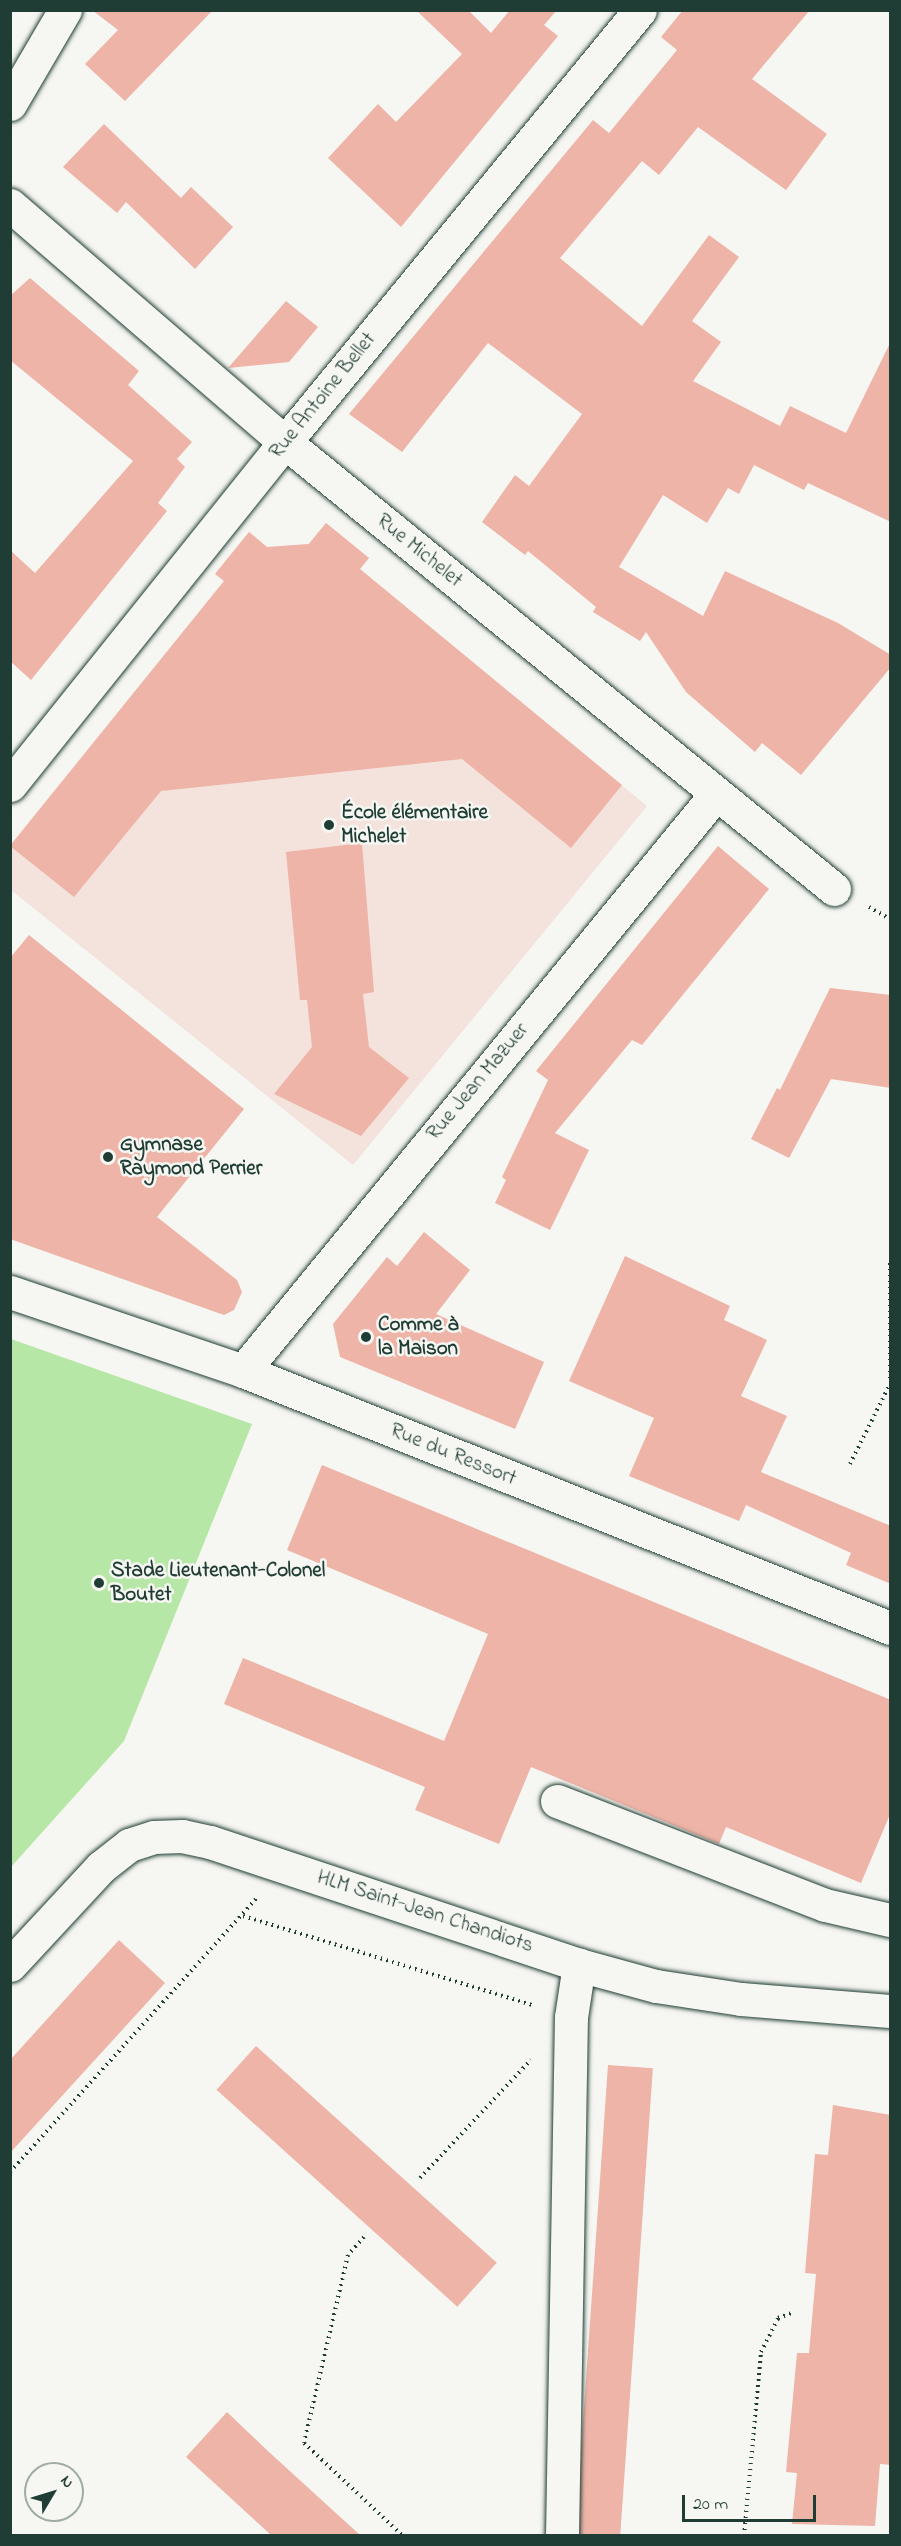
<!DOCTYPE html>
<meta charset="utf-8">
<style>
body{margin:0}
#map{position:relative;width:901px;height:2546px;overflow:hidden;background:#f6f6f2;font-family:"Indie Flower",sans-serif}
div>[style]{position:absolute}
.built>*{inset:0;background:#f4e2dc}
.green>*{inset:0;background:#b7e7a6}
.building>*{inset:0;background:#eeb4a8;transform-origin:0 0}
.path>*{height:4px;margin-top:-2px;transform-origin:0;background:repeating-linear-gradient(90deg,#1f3d34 0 1.5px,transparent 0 6px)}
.roads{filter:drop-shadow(0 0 2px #1f3d34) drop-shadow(0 0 2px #1f3d34)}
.minor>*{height:33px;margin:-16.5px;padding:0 16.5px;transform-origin:16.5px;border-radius:16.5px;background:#f6f6f2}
.dots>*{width:16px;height:16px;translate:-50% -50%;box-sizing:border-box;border:3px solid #f6f6f2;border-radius:50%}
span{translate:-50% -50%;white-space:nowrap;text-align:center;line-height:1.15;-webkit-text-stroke:5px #f6f6f2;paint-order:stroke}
.street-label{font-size:21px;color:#1f3d34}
.poi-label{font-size:21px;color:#1f3d34;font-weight:700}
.left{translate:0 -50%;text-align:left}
.frame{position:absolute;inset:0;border:12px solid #1f3d34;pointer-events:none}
.north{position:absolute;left:24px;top:2462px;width:60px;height:60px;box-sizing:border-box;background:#f6f6f2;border:2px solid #a0aca6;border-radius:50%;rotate:52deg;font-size:16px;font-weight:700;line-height:24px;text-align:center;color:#1f3d34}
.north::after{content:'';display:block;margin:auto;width:21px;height:27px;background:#1f3d34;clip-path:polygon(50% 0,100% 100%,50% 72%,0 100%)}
.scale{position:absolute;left:682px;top:2495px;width:134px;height:27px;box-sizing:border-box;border:3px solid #1f3d34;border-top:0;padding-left:8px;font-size:18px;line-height:21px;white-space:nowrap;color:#1f3d34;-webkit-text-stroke:4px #f6f6f2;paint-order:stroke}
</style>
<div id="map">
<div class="built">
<i style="clip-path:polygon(326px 523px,369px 558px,360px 569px,647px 806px,353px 1165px,11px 890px,10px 845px,224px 581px,215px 574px,249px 532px,267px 547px,308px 544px)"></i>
</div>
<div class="green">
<i style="clip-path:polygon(11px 1339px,252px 1424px,124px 1741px,11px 1867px)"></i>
</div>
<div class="building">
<i style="clip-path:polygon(92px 10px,213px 10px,125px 101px,85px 64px,118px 30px)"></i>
<i style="clip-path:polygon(416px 10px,468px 10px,491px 33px,510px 10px,557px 10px,544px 25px,558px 36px,401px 227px,328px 158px,378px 104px,396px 122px,462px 54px)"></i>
<i style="clip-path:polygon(683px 10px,810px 10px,752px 79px,827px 134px,786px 190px,698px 127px,659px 175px,642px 161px,560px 258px,642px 326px,709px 235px,739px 257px,692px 321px,721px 342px,693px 381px,780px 426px,790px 406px,846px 433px,891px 341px,891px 522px,808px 483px,804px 490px,754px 465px,739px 494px,728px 488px,707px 523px,663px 495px,619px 567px,703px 616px,725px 571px,838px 623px,891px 655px,891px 667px,801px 775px,762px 743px,755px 752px,686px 692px,646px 632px,640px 641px,593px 612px,596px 607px,528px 551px,525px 555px,482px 522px,515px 475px,529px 486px,582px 414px,488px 343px,402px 452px,349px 414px,593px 120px,609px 133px,677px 50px,661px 37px)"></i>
<i style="clip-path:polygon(104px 124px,181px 198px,191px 187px,233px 227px,195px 269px,126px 202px,117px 213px,63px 167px)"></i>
<i style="clip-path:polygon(30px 278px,139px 371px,128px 385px,192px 442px,177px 459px,185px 467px,158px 503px,167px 511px,31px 680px,10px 661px,10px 550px,35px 573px,133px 461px,10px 360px,10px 296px)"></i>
<i style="clip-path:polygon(286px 301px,318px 327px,289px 362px,228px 368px)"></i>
<i style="clip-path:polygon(326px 523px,369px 558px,360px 569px,622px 785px,571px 848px,462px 759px,161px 791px,74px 897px,10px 846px,224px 581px,215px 574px,249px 532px,267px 547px,309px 544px)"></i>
<i style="clip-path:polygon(362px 843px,374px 992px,363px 994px,369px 1047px,409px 1078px,361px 1136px,274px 1094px,312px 1047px,307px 1000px,300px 1000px,286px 852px)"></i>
<i style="clip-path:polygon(718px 846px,769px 889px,642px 1045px,632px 1040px,555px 1133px,589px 1150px,550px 1230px,495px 1203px,506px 1180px,502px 1177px,548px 1080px,536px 1071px)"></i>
<i style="clip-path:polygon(29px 935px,244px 1109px,157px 1217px,237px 1280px,242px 1292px,234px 1310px,224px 1315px,10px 1239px,10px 958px)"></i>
<i style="clip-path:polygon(830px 988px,891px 995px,891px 1088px,831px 1079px,789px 1158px,751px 1139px,777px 1088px,780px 1090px)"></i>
<i style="clip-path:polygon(424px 1232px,470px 1270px,436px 1314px,544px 1362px,515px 1429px,340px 1357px,333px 1324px,387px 1257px,397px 1266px)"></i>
<i style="clip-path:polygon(625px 1256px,730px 1306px,724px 1320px,767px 1340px,741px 1396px,787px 1416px,761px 1472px,891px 1526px,891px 1584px,846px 1565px,851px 1553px,746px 1505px,739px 1521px,629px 1476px,654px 1418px,569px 1381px)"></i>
<i style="clip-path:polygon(322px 1465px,891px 1700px,891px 1812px,861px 1883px,726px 1827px,719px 1844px,531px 1767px,499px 1844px,415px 1810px,425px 1787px,224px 1704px,243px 1658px,444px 1741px,488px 1634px,287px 1550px)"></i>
<i style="clip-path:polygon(119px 1940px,165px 1983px,10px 2153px,10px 2060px)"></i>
<i style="left:256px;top:2046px;width:324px;height:59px;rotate:42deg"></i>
<i style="left:608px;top:2065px;width:45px;height:470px;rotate:4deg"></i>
<i style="clip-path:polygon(833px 2105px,891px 2115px,891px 2465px,880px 2464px,875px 2526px,792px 2524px,797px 2473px,786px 2472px,797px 2353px,809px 2353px,816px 2274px,805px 2273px,815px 2154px,828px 2155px)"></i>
<i style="clip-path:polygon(227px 2412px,270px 2453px,360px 2535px,271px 2535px,186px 2457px)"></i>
</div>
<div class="path">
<i style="left:869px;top:907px;width:24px;rotate:30deg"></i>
<i style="left:890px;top:1263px;width:116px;rotate:90deg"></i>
<i style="left:850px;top:1464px;width:89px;rotate:-63.4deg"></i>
<i style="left:243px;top:1916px;width:302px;rotate:17.1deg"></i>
<i style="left:10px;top:2172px;width:369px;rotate:-48deg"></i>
<i style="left:420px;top:2178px;width:162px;rotate:-46.8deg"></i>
<i style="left:364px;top:2237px;width:24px;rotate:132deg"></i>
<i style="left:348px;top:2255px;width:193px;rotate:103.2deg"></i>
<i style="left:304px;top:2443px;width:136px;rotate:43.2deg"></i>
<i style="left:744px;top:2536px;width:185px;rotate:-84.7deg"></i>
<i style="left:761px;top:2352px;width:38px;rotate:-63deg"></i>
<i style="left:778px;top:2318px;width:15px;rotate:-20deg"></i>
</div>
<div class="roads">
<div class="minor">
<i style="left:10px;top:104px;width:109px;rotate:-59.7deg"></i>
<i style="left:10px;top:205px;width:363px;rotate:40.8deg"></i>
<i style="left:285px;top:442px;width:708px;rotate:39.15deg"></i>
<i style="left:10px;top:785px;width:440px;rotate:-51.3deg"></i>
<i style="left:285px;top:442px;width:559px;rotate:-50.59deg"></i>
<i style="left:10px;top:1292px;width:246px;rotate:18.7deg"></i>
<i style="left:243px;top:1371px;width:696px;rotate:21.66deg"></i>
<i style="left:243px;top:1371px;width:746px;rotate:-50.66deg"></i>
<i style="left:557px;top:1801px;width:287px;rotate:21.2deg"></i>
<i style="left:825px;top:1905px;width:67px;rotate:13deg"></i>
<i style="left:10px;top:1965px;width:134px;rotate:-47.1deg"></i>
<i style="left:101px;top:1867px;width:36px;rotate:-38deg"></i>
<i style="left:129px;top:1845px;width:26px;rotate:-18deg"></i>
<i style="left:154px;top:1837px;width:28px;rotate:-2deg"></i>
<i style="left:182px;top:1836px;width:29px;rotate:12deg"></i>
<i style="left:210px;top:1842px;width:389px;rotate:18.4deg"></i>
<i style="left:579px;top:1965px;width:80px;rotate:15.3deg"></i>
<i style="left:656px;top:1986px;width:86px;rotate:8.7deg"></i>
<i style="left:741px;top:1999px;width:149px;rotate:4.6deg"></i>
<i style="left:562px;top:2536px;width:519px;rotate:-89.01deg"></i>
<i style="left:571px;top:2017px;width:53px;rotate:-81.3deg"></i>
</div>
</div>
<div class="dots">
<i style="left:329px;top:825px;background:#1f3d34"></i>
<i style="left:108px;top:1157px;background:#1f3d34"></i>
<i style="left:366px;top:1337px;background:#1f3d34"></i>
<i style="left:99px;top:1583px;background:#1f3d34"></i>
</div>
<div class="street-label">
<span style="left:323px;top:396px;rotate:-51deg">Rue Antoine Bellet</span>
<span style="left:419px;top:551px;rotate:39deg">Rue Michelet</span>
<span style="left:478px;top:1082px;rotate:-50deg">Rue Jean Mazuer</span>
<span style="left:453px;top:1455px;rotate:22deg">Rue du Ressort</span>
<span style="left:425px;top:1912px;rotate:18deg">HLM Saint-Jean Chandiots</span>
</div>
<div class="poi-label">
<span class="left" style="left:341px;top:825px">École élémentaire<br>Michelet</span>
<span class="left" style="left:120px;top:1157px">Gymnase<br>Raymond Perrier</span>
<span class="left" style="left:378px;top:1337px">Comme à<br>la Maison</span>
<span class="left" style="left:111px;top:1583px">Stade Lieutenant-Colonel<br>Boutet</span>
</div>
<div class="frame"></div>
<div class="north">N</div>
<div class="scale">20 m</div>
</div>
